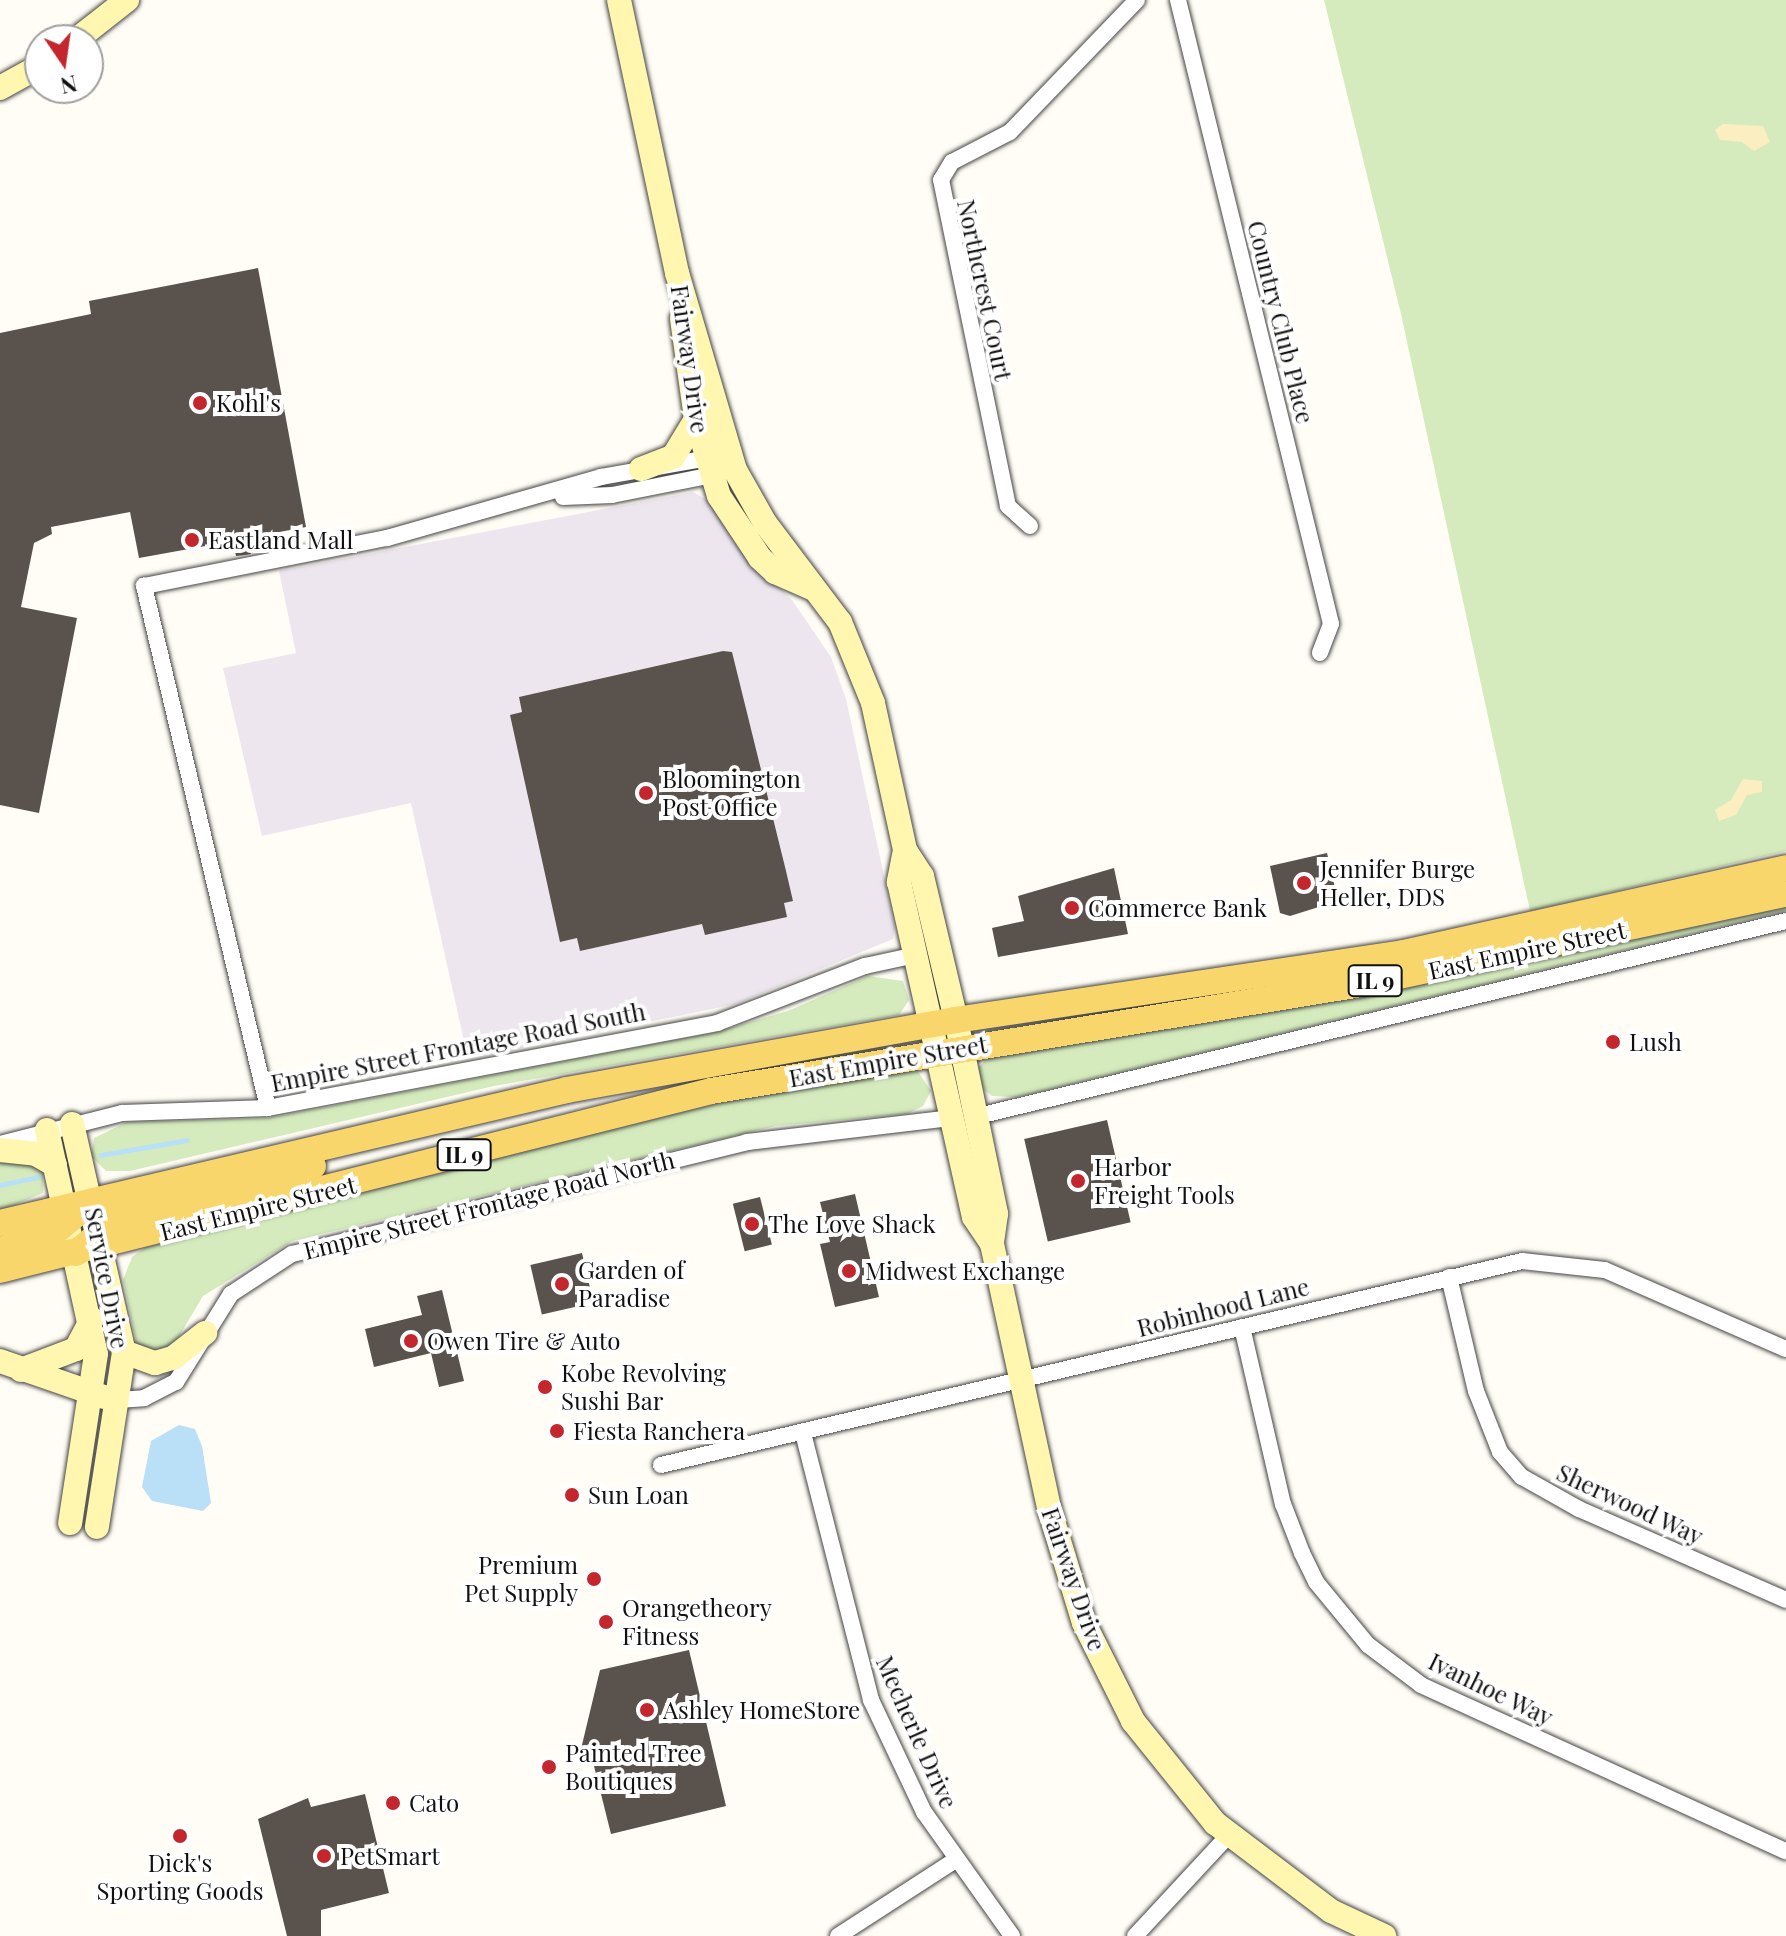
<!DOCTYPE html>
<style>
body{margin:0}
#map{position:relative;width:1786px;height:1936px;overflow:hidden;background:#fffdf5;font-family:"Playfair Display",serif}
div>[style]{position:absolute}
.industrial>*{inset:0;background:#eee6ef}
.green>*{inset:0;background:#d5ebbd}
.sand>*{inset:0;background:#fbeec1}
.water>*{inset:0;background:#b9e0f7}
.stream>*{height:5px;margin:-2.5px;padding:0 2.5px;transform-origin:2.5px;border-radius:2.5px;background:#b9e0f7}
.building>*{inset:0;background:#5a524d;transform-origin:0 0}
.roads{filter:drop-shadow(0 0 2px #444) drop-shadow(0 0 2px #444)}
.street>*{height:16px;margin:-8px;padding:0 8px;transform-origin:8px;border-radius:8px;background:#fff}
.secondary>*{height:24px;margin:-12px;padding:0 12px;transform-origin:12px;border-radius:12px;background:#fff6b0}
.primary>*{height:26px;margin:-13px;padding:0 13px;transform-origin:13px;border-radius:13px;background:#f9d66b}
.dots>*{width:22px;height:22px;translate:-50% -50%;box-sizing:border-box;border:4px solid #fff;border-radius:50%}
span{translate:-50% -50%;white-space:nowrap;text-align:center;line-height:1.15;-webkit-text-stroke:8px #fff;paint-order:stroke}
.shield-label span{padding:2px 6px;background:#fff;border:2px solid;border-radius:6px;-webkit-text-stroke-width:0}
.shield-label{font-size:22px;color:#111;font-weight:700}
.street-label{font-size:24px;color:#111}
.poi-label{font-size:24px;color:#111}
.left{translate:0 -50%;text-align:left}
.right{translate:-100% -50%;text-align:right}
.north{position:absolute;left:24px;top:24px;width:80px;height:80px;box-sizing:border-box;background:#fff;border:2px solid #a0a0a0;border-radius:50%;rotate:167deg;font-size:22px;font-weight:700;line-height:32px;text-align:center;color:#111}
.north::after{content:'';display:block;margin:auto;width:28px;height:36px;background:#c4262e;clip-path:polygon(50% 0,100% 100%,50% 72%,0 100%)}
</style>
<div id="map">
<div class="industrial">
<i style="clip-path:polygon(693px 492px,709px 501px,738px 547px,792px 600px,831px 657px,846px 699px,895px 927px,893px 939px,736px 1004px,468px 1059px,411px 803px,262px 836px,223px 668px,296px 653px,279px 571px)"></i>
</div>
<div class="green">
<i style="clip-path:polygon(1324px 0,1786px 0,1786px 851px,1530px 911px,1401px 314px)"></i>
<i style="clip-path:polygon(1786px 905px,1786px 911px,1017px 1097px,992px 1096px,980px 1087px,978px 1068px,989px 1057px)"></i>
<i style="clip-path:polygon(868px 976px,903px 981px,909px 1000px,899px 1015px,494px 1086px,130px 1171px,106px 1171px,91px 1156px,94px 1138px,127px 1122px,268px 1118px,712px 1033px,788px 1011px)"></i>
<i style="clip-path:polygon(917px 1070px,931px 1091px,923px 1106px,907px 1114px,776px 1126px,292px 1241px,203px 1296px,172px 1348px,156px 1355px,137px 1345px,123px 1280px,132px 1257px,146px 1247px,723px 1100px)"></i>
<i style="clip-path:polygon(0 1162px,43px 1165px,43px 1193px,0 1211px)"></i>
</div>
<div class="sand">
<i style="clip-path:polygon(1723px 124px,1763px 126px,1770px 142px,1754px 151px,1742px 142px,1720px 140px,1715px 130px)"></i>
<i style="clip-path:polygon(1743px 779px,1762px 781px,1762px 792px,1747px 795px,1736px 815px,1719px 821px,1715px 810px,1731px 800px)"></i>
</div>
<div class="water">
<i style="clip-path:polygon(179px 1425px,195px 1429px,202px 1446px,211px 1503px,203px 1511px,152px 1501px,142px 1487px,151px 1441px)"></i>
</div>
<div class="stream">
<i style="left:101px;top:1155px;width:87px;rotate:-9.9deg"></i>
<i style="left:0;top:1185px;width:39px;rotate:-12deg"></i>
</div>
<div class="building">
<i style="clip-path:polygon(258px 268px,306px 527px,248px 538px,251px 554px,245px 555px,236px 556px,233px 541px,139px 558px,130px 512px,51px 527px,52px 534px,34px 543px,21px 607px,77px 618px,39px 813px,0 805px,0 333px,91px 314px,89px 301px)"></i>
<i style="clip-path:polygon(723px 651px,732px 652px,786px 871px,793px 901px,784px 903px,787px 917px,705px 935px,702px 924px,580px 951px,577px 938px,560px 942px,510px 715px,522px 712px,519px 697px)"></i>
<i style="clip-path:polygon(1327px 853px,1338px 901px,1290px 916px,1280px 913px,1270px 866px)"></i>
<i style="clip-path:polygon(1114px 868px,1128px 934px,998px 957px,992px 928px,1024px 921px,1018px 896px)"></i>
<i style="left:1107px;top:1120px;width:105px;height:85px;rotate:77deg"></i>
<i style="clip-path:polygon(855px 1194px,879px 1297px,835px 1307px,820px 1244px,830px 1242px,820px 1202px)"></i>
<i style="left:760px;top:1197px;width:49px;height:28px;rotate:76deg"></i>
<i style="left:582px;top:1253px;width:51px;height:53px;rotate:77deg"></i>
<i style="clip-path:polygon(442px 1290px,464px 1381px,439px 1387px,431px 1353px,374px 1367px,365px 1329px,422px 1315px,417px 1296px)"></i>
<i style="clip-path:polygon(689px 1650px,726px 1806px,611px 1834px,593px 1762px,581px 1749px,600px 1670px)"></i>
<i style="clip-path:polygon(365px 1794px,389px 1893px,321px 1910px,321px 1936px,287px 1936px,258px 1819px,308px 1798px,311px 1807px)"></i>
</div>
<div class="roads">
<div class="street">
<i style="left:1178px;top:0;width:642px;rotate:76.22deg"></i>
<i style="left:1331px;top:624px;width:31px;rotate:111deg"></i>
<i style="left:563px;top:497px;width:49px;rotate:-2.3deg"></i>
<i style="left:612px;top:495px;width:112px;rotate:-11.3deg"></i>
<i style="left:1030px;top:526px;width:30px;rotate:-138deg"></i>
<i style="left:1008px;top:506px;width:333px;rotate:-101.6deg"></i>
<i style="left:941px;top:180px;width:21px;rotate:-59deg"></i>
<i style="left:952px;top:162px;width:65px;rotate:-27.3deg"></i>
<i style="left:1010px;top:132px;width:183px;rotate:-46.1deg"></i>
<i style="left:268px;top:1108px;width:537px;rotate:-103.36deg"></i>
<i style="left:144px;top:586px;width:248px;rotate:-11.2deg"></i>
<i style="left:387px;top:538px;width:223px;rotate:-15.9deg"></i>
<i style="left:601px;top:477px;width:116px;rotate:-10deg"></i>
<i style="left:974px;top:1117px;width:835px;rotate:-13.57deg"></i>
<i style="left:0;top:1144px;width:126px;rotate:-14.3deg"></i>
<i style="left:122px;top:1113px;width:146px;rotate:-2deg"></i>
<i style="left:268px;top:1108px;width:457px;rotate:-10.7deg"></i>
<i style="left:717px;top:1023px;width:159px;rotate:-21.1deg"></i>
<i style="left:865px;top:966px;width:52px;rotate:-12.2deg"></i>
<i style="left:1449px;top:1277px;width:117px;rotate:76.7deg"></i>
<i style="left:1476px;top:1391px;width:66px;rotate:68.5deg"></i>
<i style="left:1500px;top:1452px;width:33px;rotate:49deg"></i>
<i style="left:1522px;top:1477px;width:65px;rotate:29.3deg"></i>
<i style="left:1579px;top:1509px;width:226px;rotate:23.7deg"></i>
<i style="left:1242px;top:1327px;width:182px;rotate:77deg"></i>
<i style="left:1283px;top:1504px;width:53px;rotate:68.8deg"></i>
<i style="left:1302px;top:1553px;width:32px;rotate:64deg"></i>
<i style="left:1316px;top:1582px;width:82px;rotate:50.5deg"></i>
<i style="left:1368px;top:1645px;width:66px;rotate:37deg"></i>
<i style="left:1421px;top:1685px;width:401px;rotate:24.5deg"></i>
<i style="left:118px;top:1400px;width:26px;rotate:-4deg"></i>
<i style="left:144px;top:1398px;width:36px;rotate:-27deg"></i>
<i style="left:176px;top:1382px;width:104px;rotate:-58deg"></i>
<i style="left:231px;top:1294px;width:73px;rotate:-33.3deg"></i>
<i style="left:292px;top:1254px;width:469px;rotate:-13.8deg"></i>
<i style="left:747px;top:1142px;width:205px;rotate:-6.7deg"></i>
<i style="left:803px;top:1433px;width:276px;rotate:75.7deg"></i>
<i style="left:871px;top:1700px;width:124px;rotate:64.7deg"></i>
<i style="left:924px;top:1812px;width:152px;rotate:54.6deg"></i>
<i style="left:661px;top:1465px;width:885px;rotate:-13.33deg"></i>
<i style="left:1522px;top:1261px;width:83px;rotate:6.2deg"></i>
<i style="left:1605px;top:1270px;width:197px;rotate:23.6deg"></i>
<i style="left:838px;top:1936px;width:138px;rotate:-32.9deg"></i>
<i style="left:1135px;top:1936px;width:138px;rotate:-47.1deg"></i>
</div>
<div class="secondary">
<i style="left:619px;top:0;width:279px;rotate:78deg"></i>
<i style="left:677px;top:273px;width:205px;rotate:73.6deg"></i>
<i style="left:735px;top:470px;width:61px;rotate:60.5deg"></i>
<i style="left:765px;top:523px;width:124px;rotate:52.9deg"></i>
<i style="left:840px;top:622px;width:87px;rotate:67.8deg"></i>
<i style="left:873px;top:703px;width:150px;rotate:77.7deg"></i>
<i style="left:905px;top:850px;width:31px;rotate:57deg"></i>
<i style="left:922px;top:876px;width:148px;rotate:76.7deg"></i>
<i style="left:956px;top:1020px;width:198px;rotate:78.3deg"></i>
<i style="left:996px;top:1214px;width:30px;rotate:98deg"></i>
<i style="left:76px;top:40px;width:65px;rotate:-38.1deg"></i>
<i style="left:0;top:88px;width:46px;rotate:-28.8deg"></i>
<i style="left:682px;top:319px;width:101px;rotate:82deg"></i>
<i style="left:696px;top:419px;width:80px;rotate:73.4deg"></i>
<i style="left:719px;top:496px;width:74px;rotate:56.5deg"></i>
<i style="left:760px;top:558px;width:21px;rotate:43deg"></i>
<i style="left:775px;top:572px;width:43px;rotate:23.6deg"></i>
<i style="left:641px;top:469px;width:34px;rotate:-21deg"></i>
<i style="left:673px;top:457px;width:44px;rotate:-58.8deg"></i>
<i style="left:905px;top:850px;width:33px;rotate:101deg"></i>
<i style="left:899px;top:882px;width:343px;rotate:77.4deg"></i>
<i style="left:974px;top:1217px;width:32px;rotate:56deg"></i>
<i style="left:992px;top:1244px;width:270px;rotate:77.8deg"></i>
<i style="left:1049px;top:1508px;width:120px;rotate:73.1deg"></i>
<i style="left:1084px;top:1623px;width:110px;rotate:63.4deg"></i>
<i style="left:1133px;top:1721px;width:131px;rotate:51.2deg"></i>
<i style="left:1215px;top:1823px;width:146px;rotate:37.2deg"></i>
<i style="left:1331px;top:1911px;width:59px;rotate:25.3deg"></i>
<i style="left:72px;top:1124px;width:234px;rotate:77.2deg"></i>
<i style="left:124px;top:1352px;width:177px;rotate:98.8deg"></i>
<i style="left:47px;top:1130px;width:229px;rotate:77.7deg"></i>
<i style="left:96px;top:1354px;width:171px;rotate:98.7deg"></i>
<i style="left:0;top:1150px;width:36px;rotate:6deg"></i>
<i style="left:36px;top:1154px;width:22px;rotate:30deg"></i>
<i style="left:124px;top:1352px;width:33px;rotate:20deg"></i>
<i style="left:155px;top:1363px;width:19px;rotate:-16deg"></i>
<i style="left:173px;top:1358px;width:41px;rotate:-38deg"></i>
<i style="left:0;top:1361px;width:110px;rotate:19.1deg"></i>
<i style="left:21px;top:1370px;width:59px;rotate:-20.9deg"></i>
<i style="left:76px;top:1349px;width:34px;rotate:-62deg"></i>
</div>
<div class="primary">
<i style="left:0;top:1223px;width:582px;rotate:-13.2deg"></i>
<i style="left:567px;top:1090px;width:395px;rotate:-10.2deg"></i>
<i style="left:956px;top:1020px;width:453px;rotate:-8.5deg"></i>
<i style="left:1404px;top:953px;width:391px;rotate:-12.5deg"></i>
<i style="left:0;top:1250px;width:59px;rotate:-18.7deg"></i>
<i style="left:56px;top:1231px;width:39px;rotate:-40deg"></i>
<i style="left:76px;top:1253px;width:53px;rotate:-39.7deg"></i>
<i style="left:117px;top:1219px;width:203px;rotate:-15.1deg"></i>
<i style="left:0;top:1270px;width:733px;rotate:-14.13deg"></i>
<i style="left:711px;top:1091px;width:659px;rotate:-9.35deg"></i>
<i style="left:1361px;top:984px;width:434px;rotate:-12deg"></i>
</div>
</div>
<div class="dots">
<i style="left:200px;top:403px;background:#c4262e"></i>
<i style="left:192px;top:540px;background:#c4262e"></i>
<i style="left:646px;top:793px;background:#c4262e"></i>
<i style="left:1304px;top:883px;background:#c4262e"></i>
<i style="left:1072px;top:908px;background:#c4262e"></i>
<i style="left:1613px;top:1042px;background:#c4262e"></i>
<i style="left:1078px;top:1181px;background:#c4262e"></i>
<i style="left:752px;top:1224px;background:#c4262e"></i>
<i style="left:849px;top:1271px;background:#c4262e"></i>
<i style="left:562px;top:1284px;background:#c4262e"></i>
<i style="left:411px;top:1341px;background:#c4262e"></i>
<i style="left:545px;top:1387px;background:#c4262e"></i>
<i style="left:557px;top:1431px;background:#c4262e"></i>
<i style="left:572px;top:1495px;background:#c4262e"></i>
<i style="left:594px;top:1579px;background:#c4262e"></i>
<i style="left:606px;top:1622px;background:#c4262e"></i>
<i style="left:647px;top:1710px;background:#c4262e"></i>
<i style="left:549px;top:1767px;background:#c4262e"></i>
<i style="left:393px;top:1803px;background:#c4262e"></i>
<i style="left:180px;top:1836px;background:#c4262e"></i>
<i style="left:324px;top:1856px;background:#c4262e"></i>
</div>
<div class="shield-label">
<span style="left:1375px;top:981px">IL 9</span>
<span style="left:464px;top:1155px">IL 9</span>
</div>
<div class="street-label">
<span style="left:985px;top:290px;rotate:78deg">Northcrest Court</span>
<span style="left:1281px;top:322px;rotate:76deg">Country Club Place</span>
<span style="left:690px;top:359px;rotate:82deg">Fairway Drive</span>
<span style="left:1527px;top:950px;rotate:-12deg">East Empire Street</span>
<span style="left:458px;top:1047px;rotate:-11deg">Empire Street Frontage Road South</span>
<span style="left:888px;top:1061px;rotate:-10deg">East Empire Street</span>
<span style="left:489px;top:1205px;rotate:-14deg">Empire Street Frontage Road North</span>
<span style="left:258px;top:1208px;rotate:-14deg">East Empire Street</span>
<span style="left:107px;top:1278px;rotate:79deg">Service Drive</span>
<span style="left:1223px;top:1307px;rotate:-14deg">Robinhood Lane</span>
<span style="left:1630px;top:1504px;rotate:25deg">Sherwood Way</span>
<span style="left:1074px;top:1579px;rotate:71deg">Fairway Drive</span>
<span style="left:1491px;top:1689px;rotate:26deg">Ivanhoe Way</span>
<span style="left:917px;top:1732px;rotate:66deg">Mecherle Drive</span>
</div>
<div class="poi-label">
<span class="left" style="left:216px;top:403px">Kohl's</span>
<span class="left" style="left:208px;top:540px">Eastland Mall</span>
<span class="left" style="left:662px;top:793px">Bloomington<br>Post Office</span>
<span class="left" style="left:1320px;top:883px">Jennifer Burge<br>Heller, DDS</span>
<span class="left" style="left:1088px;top:908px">Commerce Bank</span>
<span class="left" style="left:1629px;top:1042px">Lush</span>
<span class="left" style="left:1094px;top:1181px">Harbor<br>Freight Tools</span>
<span class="left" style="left:768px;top:1224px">The Love Shack</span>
<span class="left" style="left:578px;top:1284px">Garden of<br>Paradise</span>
<span class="left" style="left:865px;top:1271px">Midwest Exchange</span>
<span class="left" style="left:427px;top:1341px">Owen Tire &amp; Auto</span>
<span class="left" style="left:561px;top:1387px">Kobe Revolving<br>Sushi Bar</span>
<span class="left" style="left:573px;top:1431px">Fiesta Ranchera</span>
<span class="left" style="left:588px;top:1495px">Sun Loan</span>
<span class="right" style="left:578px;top:1579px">Premium<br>Pet Supply</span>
<span class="left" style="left:622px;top:1622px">Orangetheory<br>Fitness</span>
<span class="left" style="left:663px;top:1710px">Ashley HomeStore</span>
<span class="left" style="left:565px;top:1767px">Painted Tree<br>Boutiques</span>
<span class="left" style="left:409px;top:1803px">Cato</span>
<span class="left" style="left:340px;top:1856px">PetSmart</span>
<span style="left:180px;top:1877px">Dick's<br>Sporting Goods</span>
</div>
<div class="north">N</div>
</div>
